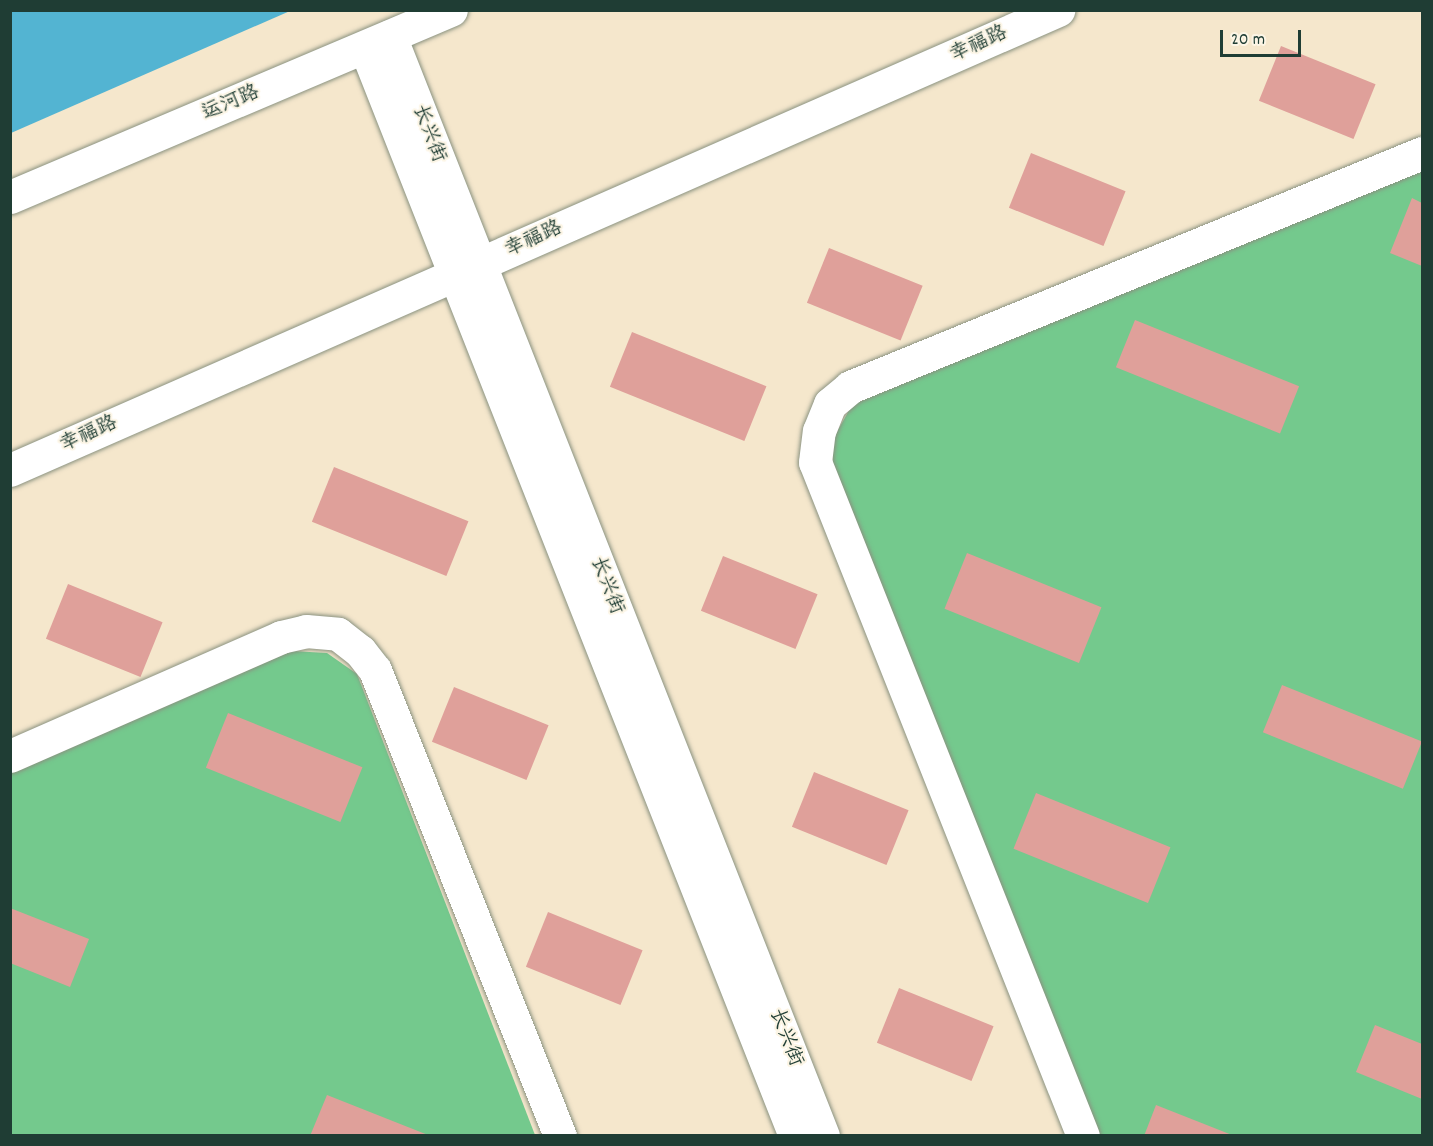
<!DOCTYPE html>
<meta charset="utf-8">
<style>
body{margin:0}
#map{position:relative;width:1433px;height:1146px;overflow:hidden;background:#f5e7cc;font-family:Dekko,"LXGW WenKai TC",sans-serif}
div>[style]{position:absolute}
.green>*{inset:0;background:#74c98d}
.water>*{inset:0;background:#53b4d2}
.building>*{inset:0;background:#dfa09a;transform-origin:0 0}
.roads{filter:drop-shadow(0 0 2px #8a9280) drop-shadow(0 0 2px #8a9280)}
.minor>*{height:33px;margin:-16.5px;padding:0 16.5px;transform-origin:16.5px;border-radius:16.5px;background:#fff}
span{translate:-50% -50%;white-space:nowrap;text-align:center;line-height:1.15;-webkit-text-stroke:4.5px #fcf5e5;paint-order:stroke}
.street-label{font-size:20px;color:#1f3d34}
.frame{position:absolute;inset:0;border:12px solid #1f3d34;pointer-events:none}
.scale{position:absolute;left:1220px;top:30px;width:81px;height:27px;box-sizing:border-box;border:3px solid #1f3d34;border-top:0;padding-left:8px;font-size:18px;line-height:21px;white-space:nowrap;color:#1f3d34;-webkit-text-stroke:4px #fcf5e5;paint-order:stroke}
</style>
<div id="map">
<div class="green">
<i style="clip-path:polygon(1422px 166px,1422px 1135px,1100px 1135px,833px 471px,833px 439px,852px 405px)"></i>
<i style="clip-path:polygon(292px 651px,327px 653px,357px 674px,535px 1135px,11px 1136px,11px 771px)"></i>
</div>
<div class="water">
<i style="clip-path:polygon(11px 10px,290px 10px,290px 11px,11px 133px)"></i>
</div>
<div class="building">
<i style="left:1281px;top:46px;width:102px;height:59px;rotate:22deg"></i>
<i style="left:1031px;top:153px;width:102px;height:59px;rotate:22deg"></i>
<i style="clip-path:polygon(1412px 198px,1422px 203px,1422px 266px,1390px 253px)"></i>
<i style="left:829px;top:248px;width:101px;height:59px;rotate:22deg"></i>
<i style="left:1135px;top:320px;width:177px;height:51px;rotate:22deg"></i>
<i style="left:632px;top:332px;width:145px;height:59px;rotate:22deg"></i>
<i style="left:334px;top:467px;width:145px;height:59px;rotate:22deg"></i>
<i style="left:967px;top:553px;width:145px;height:60px;rotate:22deg"></i>
<i style="left:723px;top:556px;width:102px;height:59px;rotate:22deg"></i>
<i style="left:68px;top:584px;width:102px;height:59px;rotate:22deg"></i>
<i style="left:1282px;top:685px;width:151px;height:51px;rotate:22deg"></i>
<i style="left:454px;top:687px;width:102px;height:59px;rotate:22deg"></i>
<i style="left:228px;top:713px;width:145px;height:59px;rotate:22deg"></i>
<i style="left:814px;top:772px;width:102px;height:59px;rotate:22deg"></i>
<i style="left:1036px;top:793px;width:145px;height:60px;rotate:22deg"></i>
<i style="clip-path:polygon(10px 908px,89px 939px,70px 987px,10px 963px)"></i>
<i style="left:548px;top:912px;width:102px;height:59px;rotate:22deg"></i>
<i style="left:899px;top:988px;width:102px;height:59px;rotate:22deg"></i>
<i style="clip-path:polygon(1375px 1025px,1422px 1044px,1422px 1099px,1356px 1072px)"></i>
<i style="clip-path:polygon(327px 1095px,428px 1135px,428px 1136px,310px 1136px)"></i>
<i style="clip-path:polygon(1156px 1105px,1232px 1135px,1232px 1136px,1144px 1136px)"></i>
</div>
<div class="roads">
<div class="minor">
<i style="left:390px;top:36px;width:1182px;rotate:68.51deg"></i>
<i style="left:365px;top:47px;width:1171px;rotate:68.45deg"></i>
<i style="left:10px;top:197px;width:479px;rotate:-23deg"></i>
<i style="left:10px;top:470px;width:1145px;rotate:-23.7deg"></i>
<i style="left:10px;top:756px;width:296px;rotate:-23.7deg"></i>
<i style="left:281px;top:637px;width:26px;rotate:-13deg"></i>
<i style="left:306px;top:631px;width:32px;rotate:5deg"></i>
<i style="left:338px;top:634px;width:28px;rotate:38deg"></i>
<i style="left:360px;top:651px;width:24px;rotate:52deg"></i>
<i style="left:375px;top:670px;width:501px;rotate:68.35deg"></i>
<i style="left:1083px;top:1136px;width:725px;rotate:-111.68deg"></i>
<i style="left:815px;top:462px;width:31px;rotate:-83deg"></i>
<i style="left:819px;top:431px;width:29px;rotate:-68deg"></i>
<i style="left:830px;top:404px;width:26px;rotate:-40deg"></i>
<i style="left:850px;top:387px;width:618px;rotate:-22.25deg"></i>
</div>
</div>
<div class="street-label">
<span style="left:979px;top:45px;rotate:-24deg">幸福路</span>
<span style="left:231px;top:104px;rotate:-23deg">运河路</span>
<span style="left:428px;top:134px;rotate:69deg">长兴街</span>
<span style="left:534px;top:240px;rotate:-24deg">幸福路</span>
<span style="left:89px;top:435px;rotate:-24deg">幸福路</span>
<span style="left:606px;top:586px;rotate:69deg">长兴街</span>
<span style="left:785px;top:1038px;rotate:69deg">长兴街</span>
</div>
<div class="frame"></div>
<div class="scale">20 m</div>
</div>
